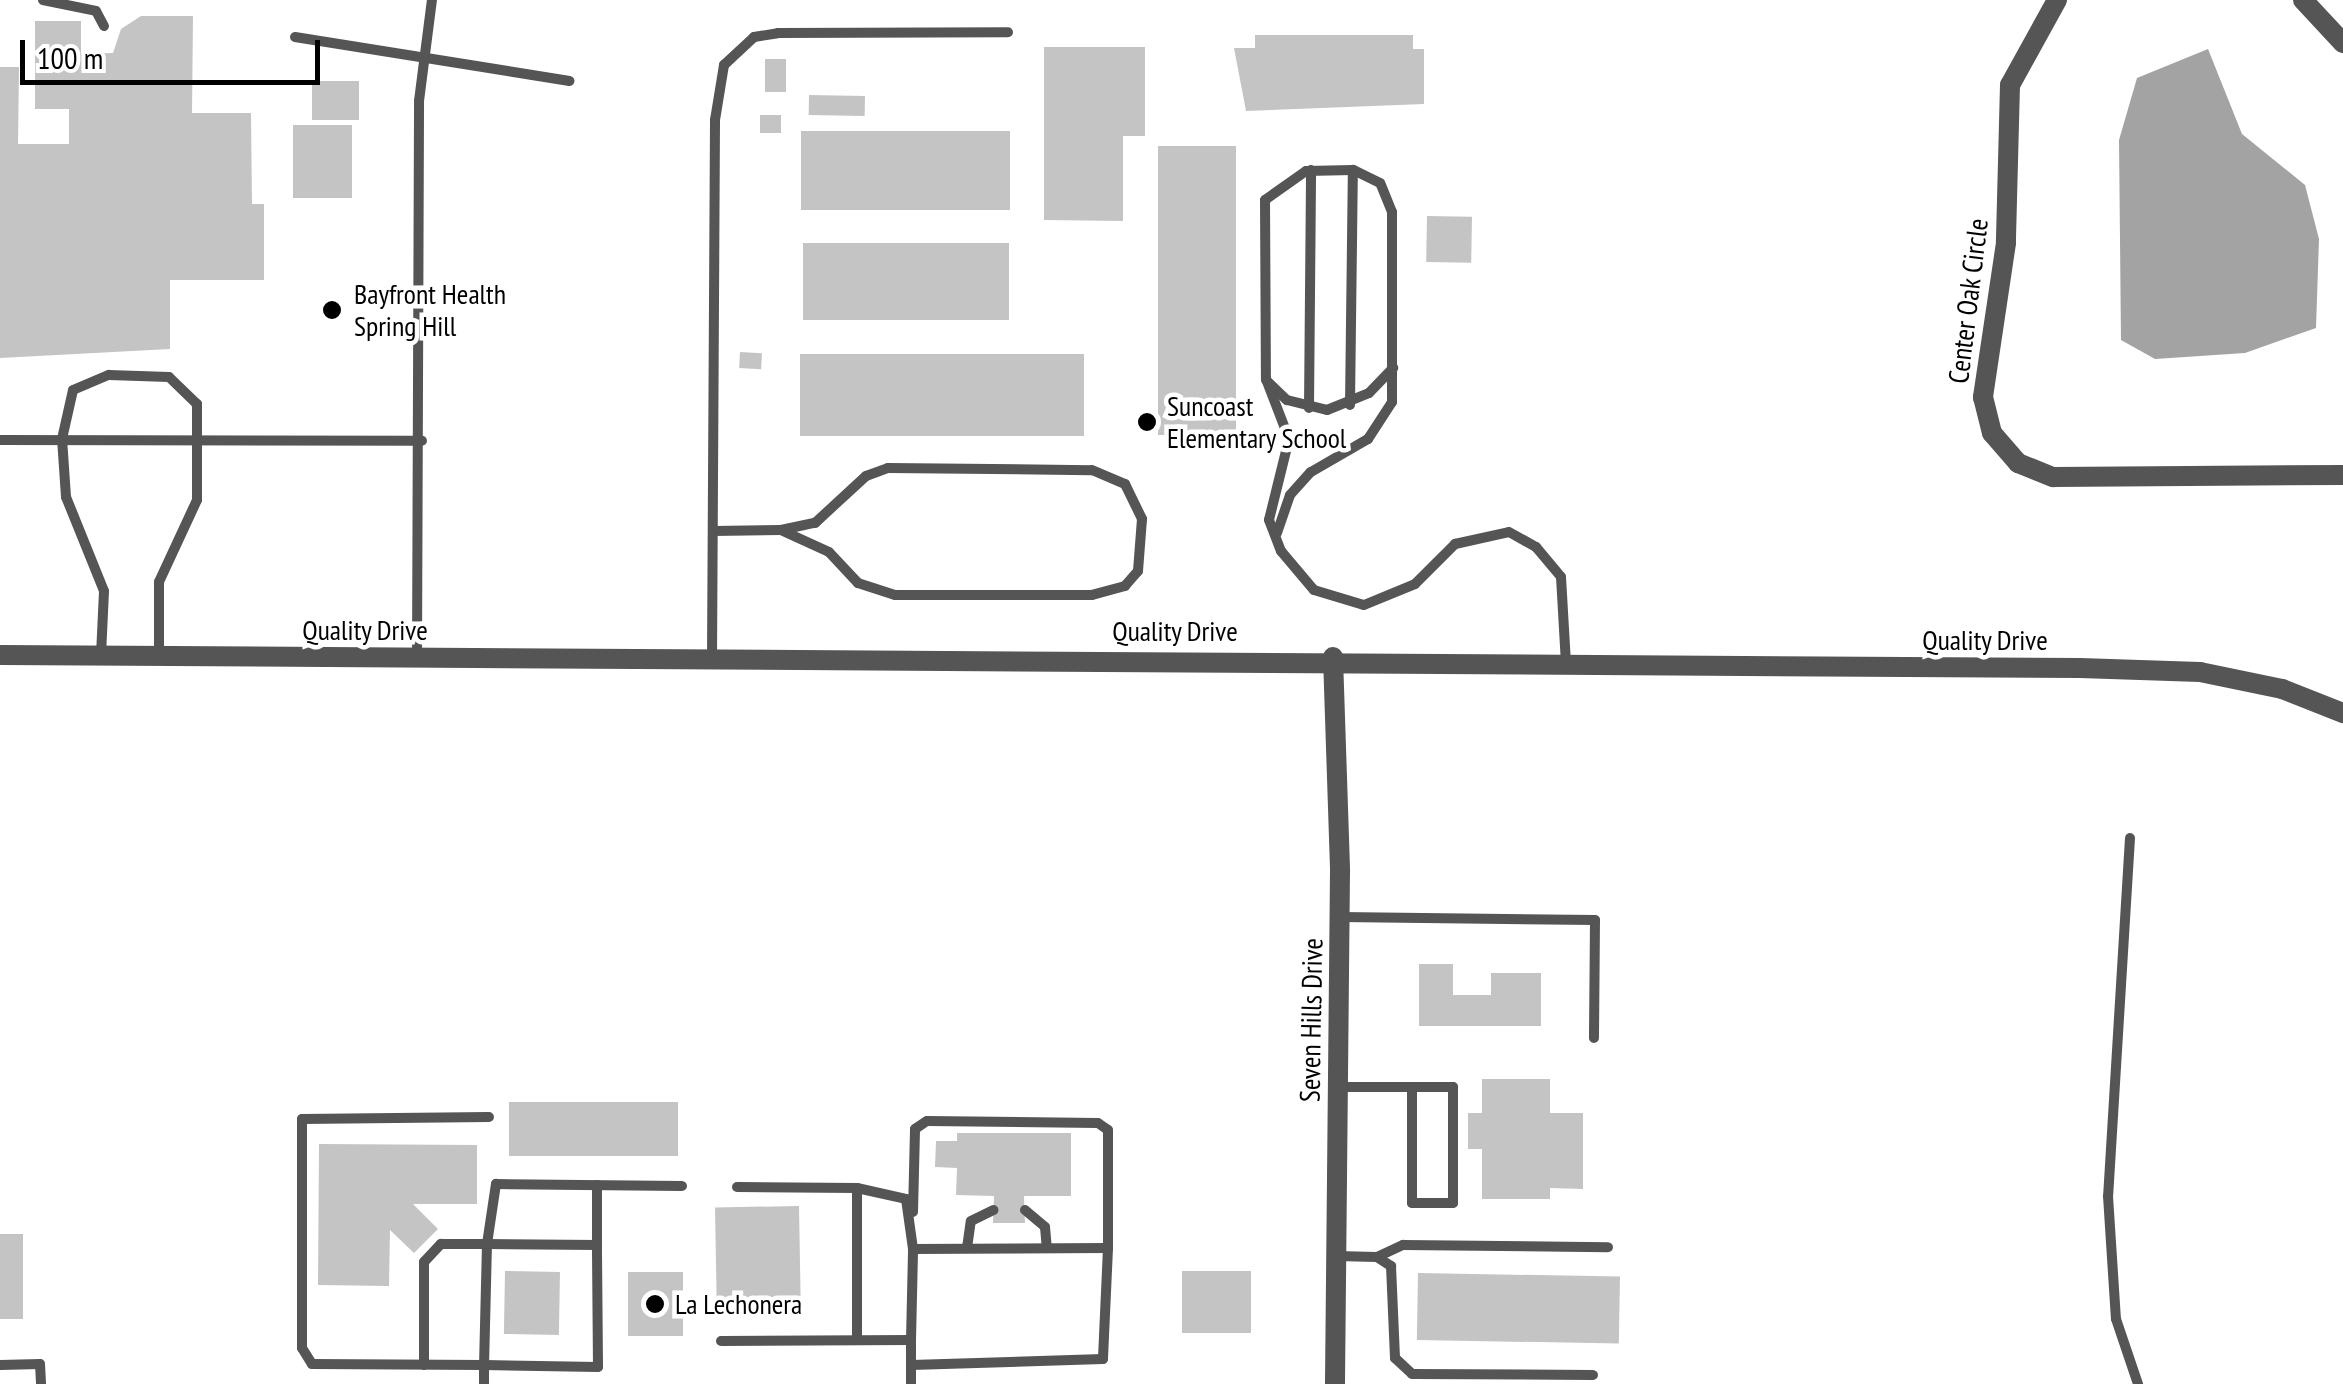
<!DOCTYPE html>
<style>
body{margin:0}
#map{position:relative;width:2343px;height:1384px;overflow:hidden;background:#fff;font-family:"PT Sans Narrow",sans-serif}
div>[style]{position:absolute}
.water>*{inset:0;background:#a3a3a3}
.building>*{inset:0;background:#c4c4c4;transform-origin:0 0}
.service>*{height:10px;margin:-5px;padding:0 5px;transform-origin:5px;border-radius:5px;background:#555}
.minor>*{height:20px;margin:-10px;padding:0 10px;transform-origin:10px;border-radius:10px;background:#555}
.tertiary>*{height:20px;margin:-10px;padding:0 10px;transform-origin:10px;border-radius:10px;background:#555}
.dots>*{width:28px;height:28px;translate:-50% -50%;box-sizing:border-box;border:5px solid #fff;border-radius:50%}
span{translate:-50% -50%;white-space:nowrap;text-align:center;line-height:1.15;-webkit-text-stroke:9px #fff;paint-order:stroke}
.poi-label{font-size:28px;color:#000}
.left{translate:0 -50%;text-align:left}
.street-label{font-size:28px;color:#000}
.scale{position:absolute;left:20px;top:40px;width:300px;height:45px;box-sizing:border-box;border:5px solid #000;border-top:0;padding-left:12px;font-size:30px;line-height:35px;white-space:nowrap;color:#000;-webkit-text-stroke:8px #fff;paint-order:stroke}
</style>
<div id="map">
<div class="water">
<i style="clip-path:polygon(2208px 49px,2242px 134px,2305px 185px,2319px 239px,2316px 328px,2245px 353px,2155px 359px,2121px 340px,2119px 140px,2137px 78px)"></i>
</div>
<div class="building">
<i style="clip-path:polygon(141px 16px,193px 16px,192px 113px,251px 113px,252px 204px,264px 204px,264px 280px,170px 280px,170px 349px,0 358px,0 67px,19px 67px,18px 144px,69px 144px,69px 109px,35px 109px,35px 21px,81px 21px,81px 54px,113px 53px,121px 29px)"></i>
<i style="clip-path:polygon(1255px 35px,1413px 35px,1413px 49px,1424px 49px,1424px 104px,1246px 111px,1234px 48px,1255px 48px)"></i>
<i style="clip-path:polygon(1044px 47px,1145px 47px,1145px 136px,1123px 136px,1123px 221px,1044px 220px)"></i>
<i style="left:765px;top:59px;width:21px;height:33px"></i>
<i style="left:312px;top:81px;width:47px;height:39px"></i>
<i style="left:809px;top:95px;width:56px;height:20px;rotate:1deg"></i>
<i style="left:760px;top:115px;width:21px;height:18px"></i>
<i style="left:293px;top:125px;width:59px;height:73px"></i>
<i style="left:801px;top:131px;width:209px;height:79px"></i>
<i style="left:1158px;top:146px;width:78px;height:289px"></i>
<i style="left:1427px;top:216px;width:45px;height:46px;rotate:1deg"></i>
<i style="left:803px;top:243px;width:206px;height:77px"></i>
<i style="left:740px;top:352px;width:22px;height:16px;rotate:3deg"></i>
<i style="left:800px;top:354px;width:284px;height:82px"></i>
<i style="clip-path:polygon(1419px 964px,1453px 964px,1453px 995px,1491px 995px,1491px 973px,1541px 973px,1541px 1026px,1419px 1026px)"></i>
<i style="clip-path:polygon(1482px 1079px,1550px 1079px,1550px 1113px,1583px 1113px,1583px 1189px,1550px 1188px,1550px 1199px,1482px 1199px,1482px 1149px,1468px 1149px,1468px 1113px,1482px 1113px)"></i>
<i style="left:509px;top:1102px;width:169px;height:54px"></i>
<i style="clip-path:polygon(957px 1133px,1071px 1133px,1071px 1196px,1024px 1196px,1025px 1223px,993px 1223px,994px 1196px,956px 1195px,957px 1168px,935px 1167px,936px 1141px,957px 1141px)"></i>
<i style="clip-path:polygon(319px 1144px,477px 1145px,477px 1204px,413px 1204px,438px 1229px,414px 1253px,390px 1230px,389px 1286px,318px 1285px)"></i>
<i style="left:799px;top:1206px;width:94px;height:84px;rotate:89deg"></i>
<i style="left:0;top:1234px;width:23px;height:85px"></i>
<i style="left:505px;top:1271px;width:55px;height:63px;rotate:1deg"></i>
<i style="left:1182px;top:1271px;width:69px;height:62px"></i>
<i style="left:628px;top:1272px;width:55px;height:64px"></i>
<i style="left:1418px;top:1273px;width:202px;height:67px;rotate:1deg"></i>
</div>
<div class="service">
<i style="left:43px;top:0;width:54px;rotate:11.7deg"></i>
<i style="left:96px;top:11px;width:17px;rotate:62deg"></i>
<i style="left:295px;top:37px;width:278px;rotate:9.1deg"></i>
<i style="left:1266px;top:380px;width:29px;rotate:44deg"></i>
<i style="left:1287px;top:400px;width:41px;rotate:14deg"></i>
<i style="left:1327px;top:410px;width:45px;rotate:-22deg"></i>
<i style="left:1369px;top:393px;width:35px;rotate:-46deg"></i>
<i style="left:1350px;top:405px;width:235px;rotate:-89.3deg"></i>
<i style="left:1309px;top:408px;width:238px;rotate:-89.5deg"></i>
<i style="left:0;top:440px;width:422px;rotate:0.1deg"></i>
<i style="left:888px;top:468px;width:204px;rotate:0.6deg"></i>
<i style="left:1092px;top:470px;width:36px;rotate:23deg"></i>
<i style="left:1125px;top:484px;width:39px;rotate:64deg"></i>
<i style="left:1142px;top:519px;width:52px;rotate:94.4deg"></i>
<i style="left:1138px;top:571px;width:20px;rotate:131deg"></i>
<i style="left:1125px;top:586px;width:34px;rotate:165deg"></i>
<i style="left:1092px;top:595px;width:197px;rotate:180deg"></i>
<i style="left:895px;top:595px;width:39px;rotate:-162deg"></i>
<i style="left:858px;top:583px;width:42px;rotate:-133.1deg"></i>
<i style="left:829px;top:552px;width:53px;rotate:-155.4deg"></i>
<i style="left:781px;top:530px;width:35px;rotate:-12deg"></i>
<i style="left:815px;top:523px;width:69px;rotate:-42.7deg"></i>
<i style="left:866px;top:476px;width:23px;rotate:-20deg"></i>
<i style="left:713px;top:531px;width:68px;rotate:-0.8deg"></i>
<i style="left:1277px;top:533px;width:40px;rotate:-71.1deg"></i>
<i style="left:1290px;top:495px;width:31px;rotate:-48deg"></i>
<i style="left:1311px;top:472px;width:66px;rotate:-30.1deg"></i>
<i style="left:1368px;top:439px;width:44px;rotate:-57deg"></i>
<i style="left:1392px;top:402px;width:190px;rotate:-90deg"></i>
<i style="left:1392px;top:212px;width:31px;rotate:-112deg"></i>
<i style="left:1380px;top:183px;width:30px;rotate:-154deg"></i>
<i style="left:1353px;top:170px;width:47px;rotate:178.8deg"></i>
<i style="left:1306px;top:171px;width:50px;rotate:144.7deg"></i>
<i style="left:1265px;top:200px;width:179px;rotate:89.7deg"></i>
<i style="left:1266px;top:379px;width:64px;rotate:69deg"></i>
<i style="left:1289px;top:439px;width:83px;rotate:103.9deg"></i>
<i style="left:1269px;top:520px;width:33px;rotate:69deg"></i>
<i style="left:1281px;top:551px;width:51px;rotate:49.8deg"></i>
<i style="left:1314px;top:590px;width:52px;rotate:16.7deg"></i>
<i style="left:1364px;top:605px;width:55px;rotate:-22.4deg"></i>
<i style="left:1415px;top:584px;width:57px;rotate:-45deg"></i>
<i style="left:1455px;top:544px;width:55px;rotate:-12.5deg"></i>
<i style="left:1509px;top:532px;width:31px;rotate:29deg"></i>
<i style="left:1536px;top:547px;width:39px;rotate:50deg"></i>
<i style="left:1561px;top:577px;width:86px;rotate:86.7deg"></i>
<i style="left:101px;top:655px;width:64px;rotate:-87.3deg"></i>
<i style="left:104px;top:591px;width:101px;rotate:-112deg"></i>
<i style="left:66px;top:497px;width:58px;rotate:-93.9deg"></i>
<i style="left:62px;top:439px;width:50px;rotate:-77.3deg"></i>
<i style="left:73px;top:390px;width:39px;rotate:-23deg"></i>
<i style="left:109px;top:375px;width:60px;rotate:1.9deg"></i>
<i style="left:169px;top:377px;width:39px;rotate:44deg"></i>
<i style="left:197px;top:404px;width:96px;rotate:90deg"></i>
<i style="left:197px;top:500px;width:90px;rotate:114.9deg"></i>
<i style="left:159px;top:582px;width:73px;rotate:90deg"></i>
<i style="left:417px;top:658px;width:557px;rotate:-89.79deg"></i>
<i style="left:419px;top:101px;width:102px;rotate:-82.7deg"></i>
<i style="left:712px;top:659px;width:539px;rotate:-89.68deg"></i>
<i style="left:715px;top:120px;width:56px;rotate:-80.7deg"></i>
<i style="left:724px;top:65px;width:41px;rotate:-43deg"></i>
<i style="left:754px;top:37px;width:24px;rotate:-9deg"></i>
<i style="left:778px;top:33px;width:230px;rotate:-0.2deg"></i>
<i style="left:2130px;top:838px;width:359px;rotate:93.5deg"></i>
<i style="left:2108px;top:1196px;width:123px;rotate:86.3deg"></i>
<i style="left:2116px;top:1319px;width:69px;rotate:71.3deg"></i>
<i style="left:1340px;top:917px;width:255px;rotate:0.7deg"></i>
<i style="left:1595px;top:920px;width:118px;rotate:90.5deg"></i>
<i style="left:1338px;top:1087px;width:115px"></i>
<i style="left:1453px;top:1087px;width:116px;rotate:90deg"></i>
<i style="left:1453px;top:1203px;width:41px;rotate:180deg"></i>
<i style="left:1412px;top:1203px;width:116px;rotate:-90deg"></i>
<i style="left:597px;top:1185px;width:60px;rotate:90deg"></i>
<i style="left:737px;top:1187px;width:120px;rotate:0.5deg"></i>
<i style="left:1025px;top:1210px;width:26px;rotate:40deg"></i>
<i style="left:1045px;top:1227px;width:21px;rotate:85deg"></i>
<i style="left:913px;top:1212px;width:83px;rotate:-88.6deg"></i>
<i style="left:915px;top:1129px;width:14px;rotate:-34deg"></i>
<i style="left:927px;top:1121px;width:171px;rotate:0.7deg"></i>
<i style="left:1098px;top:1123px;width:12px;rotate:35deg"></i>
<i style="left:1108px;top:1130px;width:118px;rotate:90deg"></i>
<i style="left:967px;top:1248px;width:27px;rotate:-82deg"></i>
<i style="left:971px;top:1221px;width:25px;rotate:-26deg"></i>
<i style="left:1336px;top:1256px;width:41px;rotate:1.4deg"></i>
<i style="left:1377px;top:1257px;width:17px;rotate:33deg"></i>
<i style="left:1391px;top:1266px;width:92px;rotate:87.5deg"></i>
<i style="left:1395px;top:1358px;width:23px;rotate:43deg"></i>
<i style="left:1412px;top:1374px;width:181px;rotate:0.3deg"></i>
<i style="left:1377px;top:1257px;width:29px;rotate:-25deg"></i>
<i style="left:1403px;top:1245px;width:205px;rotate:0.6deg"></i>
<i style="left:857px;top:1340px;width:152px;rotate:-90deg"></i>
<i style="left:857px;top:1188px;width:50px;rotate:12.7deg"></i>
<i style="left:906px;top:1199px;width:50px;rotate:82deg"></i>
<i style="left:721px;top:1341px;width:190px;rotate:-0.3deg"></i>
<i style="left:0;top:1365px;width:40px;rotate:-1.4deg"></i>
<i style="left:40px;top:1364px;width:20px;rotate:87deg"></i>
<i style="left:424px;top:1365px;width:103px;rotate:-90deg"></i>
<i style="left:424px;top:1262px;width:25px;rotate:-47deg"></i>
<i style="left:441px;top:1244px;width:46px"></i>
<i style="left:487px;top:1244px;width:121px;rotate:91.4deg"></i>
<i style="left:484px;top:1365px;width:114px;rotate:1deg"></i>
<i style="left:598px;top:1367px;width:122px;rotate:-90.5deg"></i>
<i style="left:597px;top:1245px;width:110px;rotate:-179.5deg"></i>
<i style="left:487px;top:1244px;width:61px;rotate:-81.5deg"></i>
<i style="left:496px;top:1184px;width:186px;rotate:0.6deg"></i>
<i style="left:484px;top:1384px;width:19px;rotate:-90deg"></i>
<i style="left:484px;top:1365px;width:172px;rotate:-179.7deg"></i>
<i style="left:312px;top:1364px;width:19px;rotate:-122deg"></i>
<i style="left:302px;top:1348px;width:229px;rotate:-90deg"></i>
<i style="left:302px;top:1119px;width:187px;rotate:-0.6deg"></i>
<i style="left:911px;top:1384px;width:44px;rotate:-90deg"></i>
<i style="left:911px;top:1340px;width:91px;rotate:-88.7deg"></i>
<i style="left:913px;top:1249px;width:195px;rotate:-0.3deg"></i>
<i style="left:1108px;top:1248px;width:111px;rotate:92.6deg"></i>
<i style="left:1103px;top:1359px;width:192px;rotate:178.2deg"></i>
</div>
<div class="minor">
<i style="left:2057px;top:0;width:97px;rotate:118.9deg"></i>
<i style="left:2010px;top:85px;width:158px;rotate:91.5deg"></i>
<i style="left:2006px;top:243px;width:156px;rotate:98.5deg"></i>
<i style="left:1983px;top:397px;width:37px;rotate:76deg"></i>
<i style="left:1992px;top:433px;width:40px;rotate:49deg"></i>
<i style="left:2018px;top:463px;width:38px;rotate:22deg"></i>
<i style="left:2053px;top:477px;width:290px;rotate:-0.4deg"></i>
<i style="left:2303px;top:0;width:59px;rotate:47.1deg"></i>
<i style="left:1333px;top:657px;width:214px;rotate:88.1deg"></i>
<i style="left:1340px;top:871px;width:513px;rotate:90.56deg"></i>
</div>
<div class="tertiary">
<i style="left:0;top:655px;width:2080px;rotate:0.36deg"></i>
<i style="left:2080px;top:668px;width:120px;rotate:1.9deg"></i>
<i style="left:2200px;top:672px;width:84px;rotate:11.7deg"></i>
<i style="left:2282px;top:689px;width:66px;rotate:21.5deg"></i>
</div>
<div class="dots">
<i style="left:332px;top:310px;background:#000"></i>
<i style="left:1147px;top:422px;background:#000"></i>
<i style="left:655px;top:1304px;background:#000"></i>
</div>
<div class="poi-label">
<span class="left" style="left:354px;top:310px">Bayfront Health<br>Spring Hill</span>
<span class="left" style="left:1167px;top:422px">Suncoast<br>Elementary School</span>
<span class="left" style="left:675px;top:1304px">La Lechonera</span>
</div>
<div class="street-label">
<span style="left:1968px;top:301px;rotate:-83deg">Center Oak Circle</span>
<span style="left:365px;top:630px">Quality Drive</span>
<span style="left:1175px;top:631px">Quality Drive</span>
<span style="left:1985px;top:640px">Quality Drive</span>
<span style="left:1311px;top:1020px;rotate:-89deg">Seven Hills Drive</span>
</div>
<div class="scale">100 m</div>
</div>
